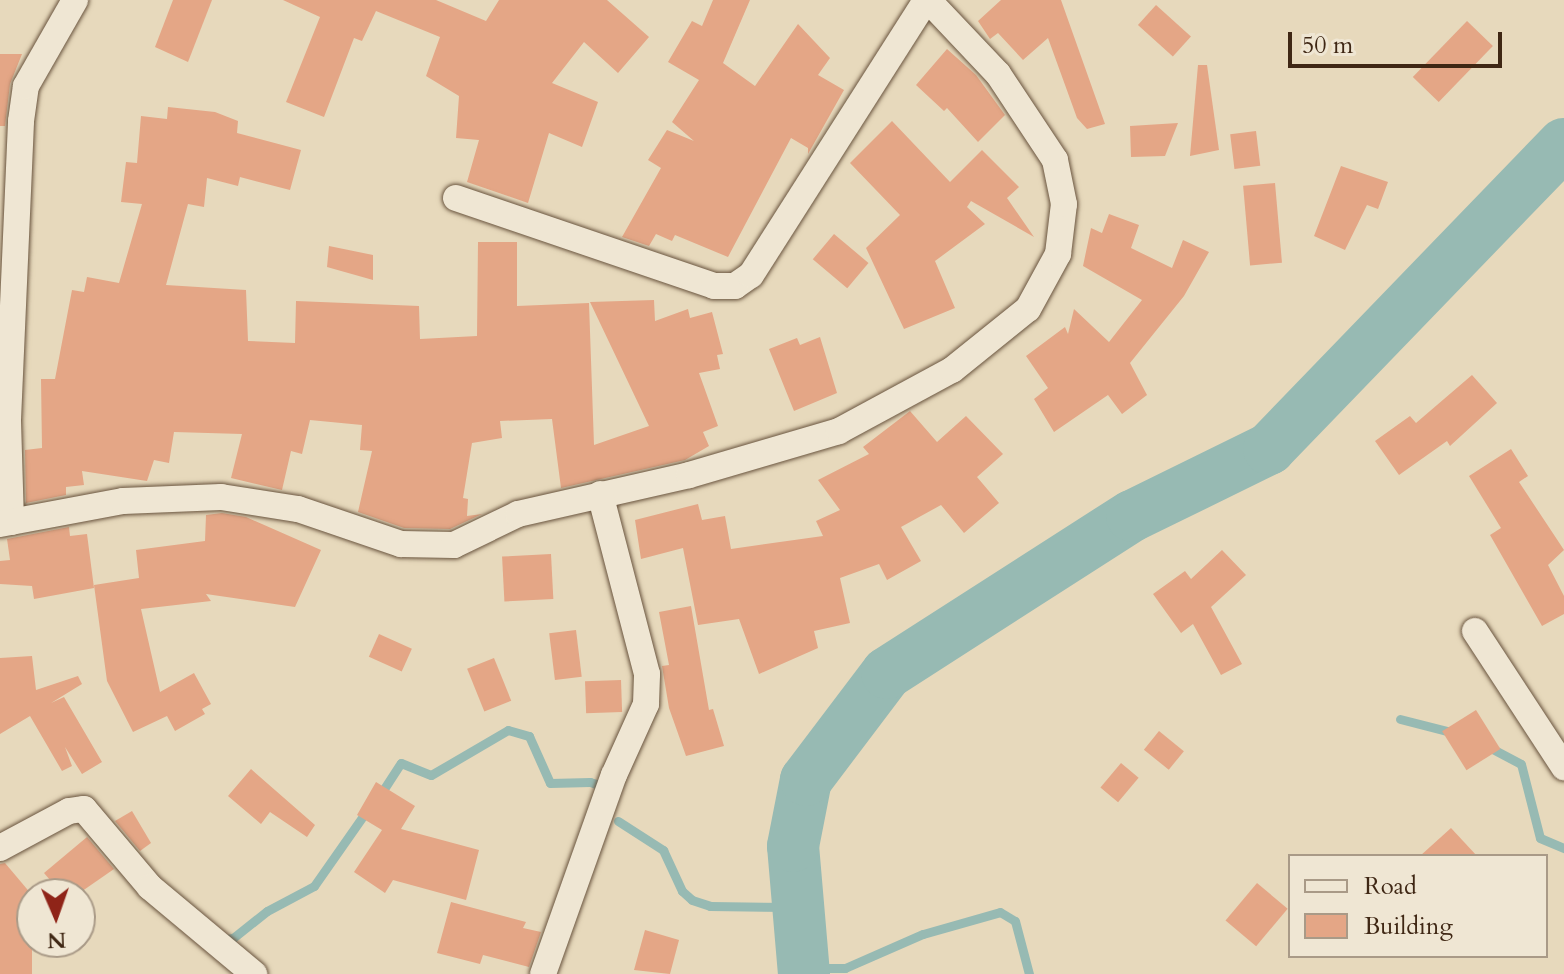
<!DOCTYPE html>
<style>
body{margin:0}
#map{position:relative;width:1564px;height:974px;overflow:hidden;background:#e7d9bc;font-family:Cardo,serif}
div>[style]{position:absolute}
.stream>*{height:9px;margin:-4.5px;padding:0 4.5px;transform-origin:4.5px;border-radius:4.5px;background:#97bab3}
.river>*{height:52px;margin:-26px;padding:0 26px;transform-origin:26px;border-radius:26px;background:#97bab3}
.building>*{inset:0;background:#e4a686;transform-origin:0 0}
.roads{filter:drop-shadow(0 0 2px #69543e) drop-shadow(0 0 2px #69543e)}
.street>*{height:26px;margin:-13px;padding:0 13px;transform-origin:13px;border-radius:13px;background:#efe6d3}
span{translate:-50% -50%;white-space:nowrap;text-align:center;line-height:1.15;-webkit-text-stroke:6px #efe6d3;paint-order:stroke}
.legend{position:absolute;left:1288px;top:854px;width:260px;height:104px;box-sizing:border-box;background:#efe6d3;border:2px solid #a99a87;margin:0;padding:10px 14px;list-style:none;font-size:24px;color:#3f2714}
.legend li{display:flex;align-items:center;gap:16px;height:40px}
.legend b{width:40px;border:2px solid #a99a87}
.north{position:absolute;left:16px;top:878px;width:80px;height:80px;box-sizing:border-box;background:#efe6d3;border:2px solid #a99a87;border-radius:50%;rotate:178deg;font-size:22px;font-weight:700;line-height:32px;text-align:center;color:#3f2714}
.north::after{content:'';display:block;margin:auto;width:28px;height:36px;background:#8f2418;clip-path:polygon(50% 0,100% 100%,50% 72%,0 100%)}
.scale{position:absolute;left:1288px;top:32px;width:214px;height:36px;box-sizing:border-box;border:4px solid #3f2714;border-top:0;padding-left:10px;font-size:24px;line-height:28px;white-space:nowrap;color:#3f2714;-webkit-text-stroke:6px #efe6d3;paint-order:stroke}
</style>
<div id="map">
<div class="stream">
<i style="left:1400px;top:719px;width:53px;rotate:14.3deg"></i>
<i style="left:1487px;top:746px;width:38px;rotate:28deg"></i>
<i style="left:1521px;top:764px;width:76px;rotate:75.6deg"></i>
<i style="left:1540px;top:838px;width:26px;rotate:23deg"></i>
<i style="left:380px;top:795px;width:38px;rotate:-57deg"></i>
<i style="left:401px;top:763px;width:32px;rotate:22deg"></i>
<i style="left:431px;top:775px;width:89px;rotate:-30.3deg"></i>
<i style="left:508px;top:730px;width:22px;rotate:16deg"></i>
<i style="left:529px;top:736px;width:51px;rotate:65.9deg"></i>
<i style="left:550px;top:783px;width:40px;rotate:-1.4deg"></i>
<i style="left:590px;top:782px;width:19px;rotate:18deg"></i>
<i style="left:618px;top:821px;width:54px;rotate:32.8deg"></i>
<i style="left:663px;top:850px;width:45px;rotate:65.1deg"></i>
<i style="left:682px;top:891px;width:13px;rotate:42deg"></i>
<i style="left:692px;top:900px;width:19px;rotate:18deg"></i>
<i style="left:710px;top:906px;width:88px;rotate:0.7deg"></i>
<i style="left:220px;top:940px;width:13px;rotate:-9deg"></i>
<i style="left:233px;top:938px;width:43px;rotate:-38.5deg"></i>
<i style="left:267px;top:911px;width:53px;rotate:-28deg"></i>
<i style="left:314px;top:886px;width:94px;rotate:-55deg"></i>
<i style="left:803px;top:968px;width:42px"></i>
<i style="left:845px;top:968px;width:85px;rotate:-23.6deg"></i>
<i style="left:923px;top:934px;width:80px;rotate:-15.9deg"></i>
<i style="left:1000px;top:912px;width:17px;rotate:31deg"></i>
<i style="left:1015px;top:921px;width:55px;rotate:75.2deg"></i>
</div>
<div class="river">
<i style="left:804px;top:974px;width:128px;rotate:-94.9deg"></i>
<i style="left:793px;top:846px;width:67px;rotate:-78.9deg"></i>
<i style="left:806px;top:780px;width:134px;rotate:-52.9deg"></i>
<i style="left:887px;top:673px;width:291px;rotate:-32.7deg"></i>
<i style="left:1132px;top:516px;width:153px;rotate:-26.1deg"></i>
<i style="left:1269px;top:449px;width:424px;rotate:-46deg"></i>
</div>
<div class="building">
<i style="clip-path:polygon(173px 0,212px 0,188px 62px,155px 47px)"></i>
<i style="clip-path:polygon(283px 0,436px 0,486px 21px,499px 0,607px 0,649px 37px,618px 73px,584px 42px,552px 83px,598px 102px,582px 147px,549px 133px,528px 203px,467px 182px,479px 140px,456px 138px,459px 96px,426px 76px,440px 37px,376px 11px,362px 41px,354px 38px,324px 117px,286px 102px,320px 17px)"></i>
<i style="clip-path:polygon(713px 0,750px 0,723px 63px,755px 86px,798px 24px,830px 58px,818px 75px,844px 90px,808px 154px,808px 148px,791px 138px,728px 257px,675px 235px,672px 241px,656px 234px,649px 246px,622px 237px,661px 168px,648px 160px,667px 130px,694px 141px,672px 122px,699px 80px,668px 62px,692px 21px,702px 26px)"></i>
<i style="clip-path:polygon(1001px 0,1061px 0,1105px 124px,1087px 129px,1077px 118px,1048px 38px,1023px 60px,998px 33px,990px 39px,978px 21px)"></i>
<i style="left:1156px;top:5px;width:47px;height:27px;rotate:42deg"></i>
<i style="left:1467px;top:21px;width:36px;height:78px;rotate:44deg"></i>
<i style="clip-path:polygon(947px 49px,976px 75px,1005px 115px,978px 142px,947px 108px,944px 111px,916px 85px)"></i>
<i style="clip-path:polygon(0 54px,22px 54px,10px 84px,5px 126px,0 126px)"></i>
<i style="clip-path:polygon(1198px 65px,1207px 65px,1219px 150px,1190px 156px)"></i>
<i style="clip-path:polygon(168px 107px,215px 112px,238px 121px,237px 133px,301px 150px,290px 190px,240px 177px,238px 186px,207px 178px,204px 207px,188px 204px,166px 285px,246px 290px,248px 341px,295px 343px,296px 301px,419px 306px,420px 339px,477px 336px,478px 242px,517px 242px,517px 306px,589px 303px,594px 445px,649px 426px,590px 302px,654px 300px,655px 321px,688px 309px,690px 318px,712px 312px,723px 354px,717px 355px,720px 369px,699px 373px,718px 426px,703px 432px,709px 446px,685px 460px,561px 488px,552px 419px,500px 421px,502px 438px,472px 443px,463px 498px,468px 499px,467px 516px,482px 514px,450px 529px,404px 528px,358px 512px,372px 451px,360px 450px,362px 425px,310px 420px,302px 454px,291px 451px,282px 490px,231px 478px,242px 434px,174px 432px,169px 463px,154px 460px,147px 481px,82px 471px,84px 485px,66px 487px,66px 495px,26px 503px,25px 450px,42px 448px,41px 379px,55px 379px,72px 290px,84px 292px,87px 277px,119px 283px,142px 204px,121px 202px,126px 162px,137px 163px,141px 116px,167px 119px)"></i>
<i style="clip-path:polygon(892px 121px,950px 182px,982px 150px,1019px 187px,1007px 198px,1034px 237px,971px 201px,967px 207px,985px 224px,935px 261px,955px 308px,904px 329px,866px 248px,900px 215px,850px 163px)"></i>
<i style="clip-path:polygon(1178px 123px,1165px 156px,1131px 157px,1130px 126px)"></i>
<i style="left:1256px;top:131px;width:35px;height:26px;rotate:83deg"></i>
<i style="clip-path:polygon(1341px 166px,1388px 182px,1378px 209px,1367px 205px,1345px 250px,1314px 236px)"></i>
<i style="left:1275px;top:183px;width:80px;height:32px;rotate:85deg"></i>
<i style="clip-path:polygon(1109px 214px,1139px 225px,1131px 248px,1172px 268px,1183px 240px,1209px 252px,1184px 296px,1130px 363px,1147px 395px,1122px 414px,1108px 395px,1054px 432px,1034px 399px,1048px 388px,1026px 356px,1065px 327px,1068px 334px,1074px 309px,1109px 342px,1142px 300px,1083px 266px,1091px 228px,1102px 233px)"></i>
<i style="left:834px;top:234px;width:45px;height:33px;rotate:40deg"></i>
<i style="clip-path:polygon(329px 246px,373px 255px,373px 280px,327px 267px)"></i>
<i style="clip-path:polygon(820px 337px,837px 393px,794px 411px,769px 349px,797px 338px,800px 345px)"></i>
<i style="clip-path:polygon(1472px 375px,1497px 403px,1450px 446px,1447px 441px,1399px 475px,1375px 441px,1410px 416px,1416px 423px)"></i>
<i style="clip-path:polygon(910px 411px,937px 442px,966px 416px,1003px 454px,977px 477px,999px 503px,964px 533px,941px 505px,901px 527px,921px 561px,887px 580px,879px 564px,840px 578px,850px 623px,814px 631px,818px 648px,759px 674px,739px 619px,698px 625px,683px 548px,641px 559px,635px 520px,698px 504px,702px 520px,725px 516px,731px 549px,823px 536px,816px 521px,840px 510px,818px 480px,869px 454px,863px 447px)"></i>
<i style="clip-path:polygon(1511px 449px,1528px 476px,1519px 482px,1564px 550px,1548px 565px,1564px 596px,1564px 614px,1542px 626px,1490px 535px,1501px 528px,1469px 476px)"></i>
<i style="clip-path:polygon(222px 513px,246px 517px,321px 550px,295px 607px,206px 594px,211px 601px,141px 609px,160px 692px,194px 673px,211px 704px,202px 709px,205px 714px,175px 731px,167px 716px,133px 732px,107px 681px,94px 585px,139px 578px,136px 550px,205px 541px,206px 515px)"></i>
<i style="clip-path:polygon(69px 527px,70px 536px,87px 534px,94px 588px,34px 599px,32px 586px,0 584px,0 561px,10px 560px,7px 539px)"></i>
<i style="clip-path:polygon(1222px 550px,1246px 575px,1211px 607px,1242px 664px,1221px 675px,1193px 624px,1181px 633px,1153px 594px,1185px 571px,1191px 579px)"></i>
<i style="left:551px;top:554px;width:45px;height:49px;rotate:87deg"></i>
<i style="clip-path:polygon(691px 606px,709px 710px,713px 709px,724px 746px,686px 756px,669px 708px,662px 666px,669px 665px,659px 612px)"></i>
<i style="left:576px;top:630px;width:47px;height:27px;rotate:83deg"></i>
<i style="left:379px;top:634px;width:36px;height:25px;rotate:24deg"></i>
<i style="clip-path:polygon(32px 656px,36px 690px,78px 676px,82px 684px,51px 703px,64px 697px,102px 762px,82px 774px,65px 747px,72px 766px,62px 771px,30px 716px,0 734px,0 658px)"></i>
<i style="left:494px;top:658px;width:46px;height:29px;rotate:68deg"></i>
<i style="left:621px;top:680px;width:32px;height:36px;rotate:88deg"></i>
<i style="left:1476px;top:710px;width:46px;height:40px;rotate:58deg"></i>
<i style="left:1159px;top:731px;width:32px;height:24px;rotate:39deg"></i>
<i style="left:1121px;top:763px;width:23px;height:32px;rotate:40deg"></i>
<i style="clip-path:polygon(251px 769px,315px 825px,307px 837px,270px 812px,261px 824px,228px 796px)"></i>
<i style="clip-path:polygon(376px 782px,415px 806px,401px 829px,479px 850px,466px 900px,393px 880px,385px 893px,354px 872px,382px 830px,357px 815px)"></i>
<i style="clip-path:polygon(132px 811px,151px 843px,140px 851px,115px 821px)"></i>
<i style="clip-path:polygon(1451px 828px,1477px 856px,1420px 856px)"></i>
<i style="clip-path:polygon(87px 837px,114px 869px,78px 894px,62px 894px,44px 873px)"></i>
<i style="clip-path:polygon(5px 863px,32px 895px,32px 974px,0 974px,0 864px)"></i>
<i style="left:1257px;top:883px;width:40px;height:49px;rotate:40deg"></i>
<i style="clip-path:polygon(451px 902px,526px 922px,523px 928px,541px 932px,529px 967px,483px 955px,480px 964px,437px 953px)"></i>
<i style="clip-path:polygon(645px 930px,679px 940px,670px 974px,634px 970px)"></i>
</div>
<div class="roads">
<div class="street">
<i style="left:456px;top:198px;width:273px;rotate:18.8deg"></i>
<i style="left:714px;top:286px;width:21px"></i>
<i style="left:735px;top:286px;width:19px;rotate:-35deg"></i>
<i style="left:751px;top:275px;width:326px;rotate:-57.5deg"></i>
<i style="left:11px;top:522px;width:102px;rotate:-91.7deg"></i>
<i style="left:8px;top:420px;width:299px;rotate:-87.5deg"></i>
<i style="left:21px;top:121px;width:35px;rotate:-82deg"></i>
<i style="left:26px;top:86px;width:99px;rotate:-60.3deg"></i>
<i style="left:0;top:524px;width:125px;rotate:-10.6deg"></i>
<i style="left:123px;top:501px;width:98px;rotate:-2.3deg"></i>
<i style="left:221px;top:497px;width:78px;rotate:8.9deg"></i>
<i style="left:298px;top:509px;width:109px;rotate:18.8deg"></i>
<i style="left:401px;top:544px;width:53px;rotate:1.1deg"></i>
<i style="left:454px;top:545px;width:71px;rotate:-25.8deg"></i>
<i style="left:518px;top:514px;width:175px;rotate:-12.8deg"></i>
<i style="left:689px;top:475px;width:156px;rotate:-16.3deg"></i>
<i style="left:839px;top:431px;width:128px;rotate:-28.4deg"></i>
<i style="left:952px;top:370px;width:97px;rotate:-38.8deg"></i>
<i style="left:1028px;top:309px;width:63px;rotate:-61.4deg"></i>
<i style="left:1058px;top:254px;width:50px;rotate:-83.2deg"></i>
<i style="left:1064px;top:204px;width:45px;rotate:-101.6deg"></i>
<i style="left:1055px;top:160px;width:103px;rotate:-123.5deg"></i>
<i style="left:998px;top:74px;width:102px;rotate:-133.4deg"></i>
<i style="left:1475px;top:631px;width:163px;rotate:56.8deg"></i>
<i style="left:0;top:848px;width:78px;rotate:-28.2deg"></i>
<i style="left:69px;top:811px;width:15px;rotate:-8deg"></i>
<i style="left:84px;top:809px;width:102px;rotate:49.8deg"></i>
<i style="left:150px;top:887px;width:136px;rotate:39.9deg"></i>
<i style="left:543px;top:974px;width:211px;rotate:-70.4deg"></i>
<i style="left:614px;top:775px;width:78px;rotate:-65.7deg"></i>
<i style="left:646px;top:704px;width:30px;rotate:-88deg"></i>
<i style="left:647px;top:674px;width:186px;rotate:-104.6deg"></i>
</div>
</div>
<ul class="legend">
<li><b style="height:10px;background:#efe6d3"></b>Road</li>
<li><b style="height:22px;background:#e4a686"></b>Building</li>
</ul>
<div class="north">N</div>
<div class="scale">50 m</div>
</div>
